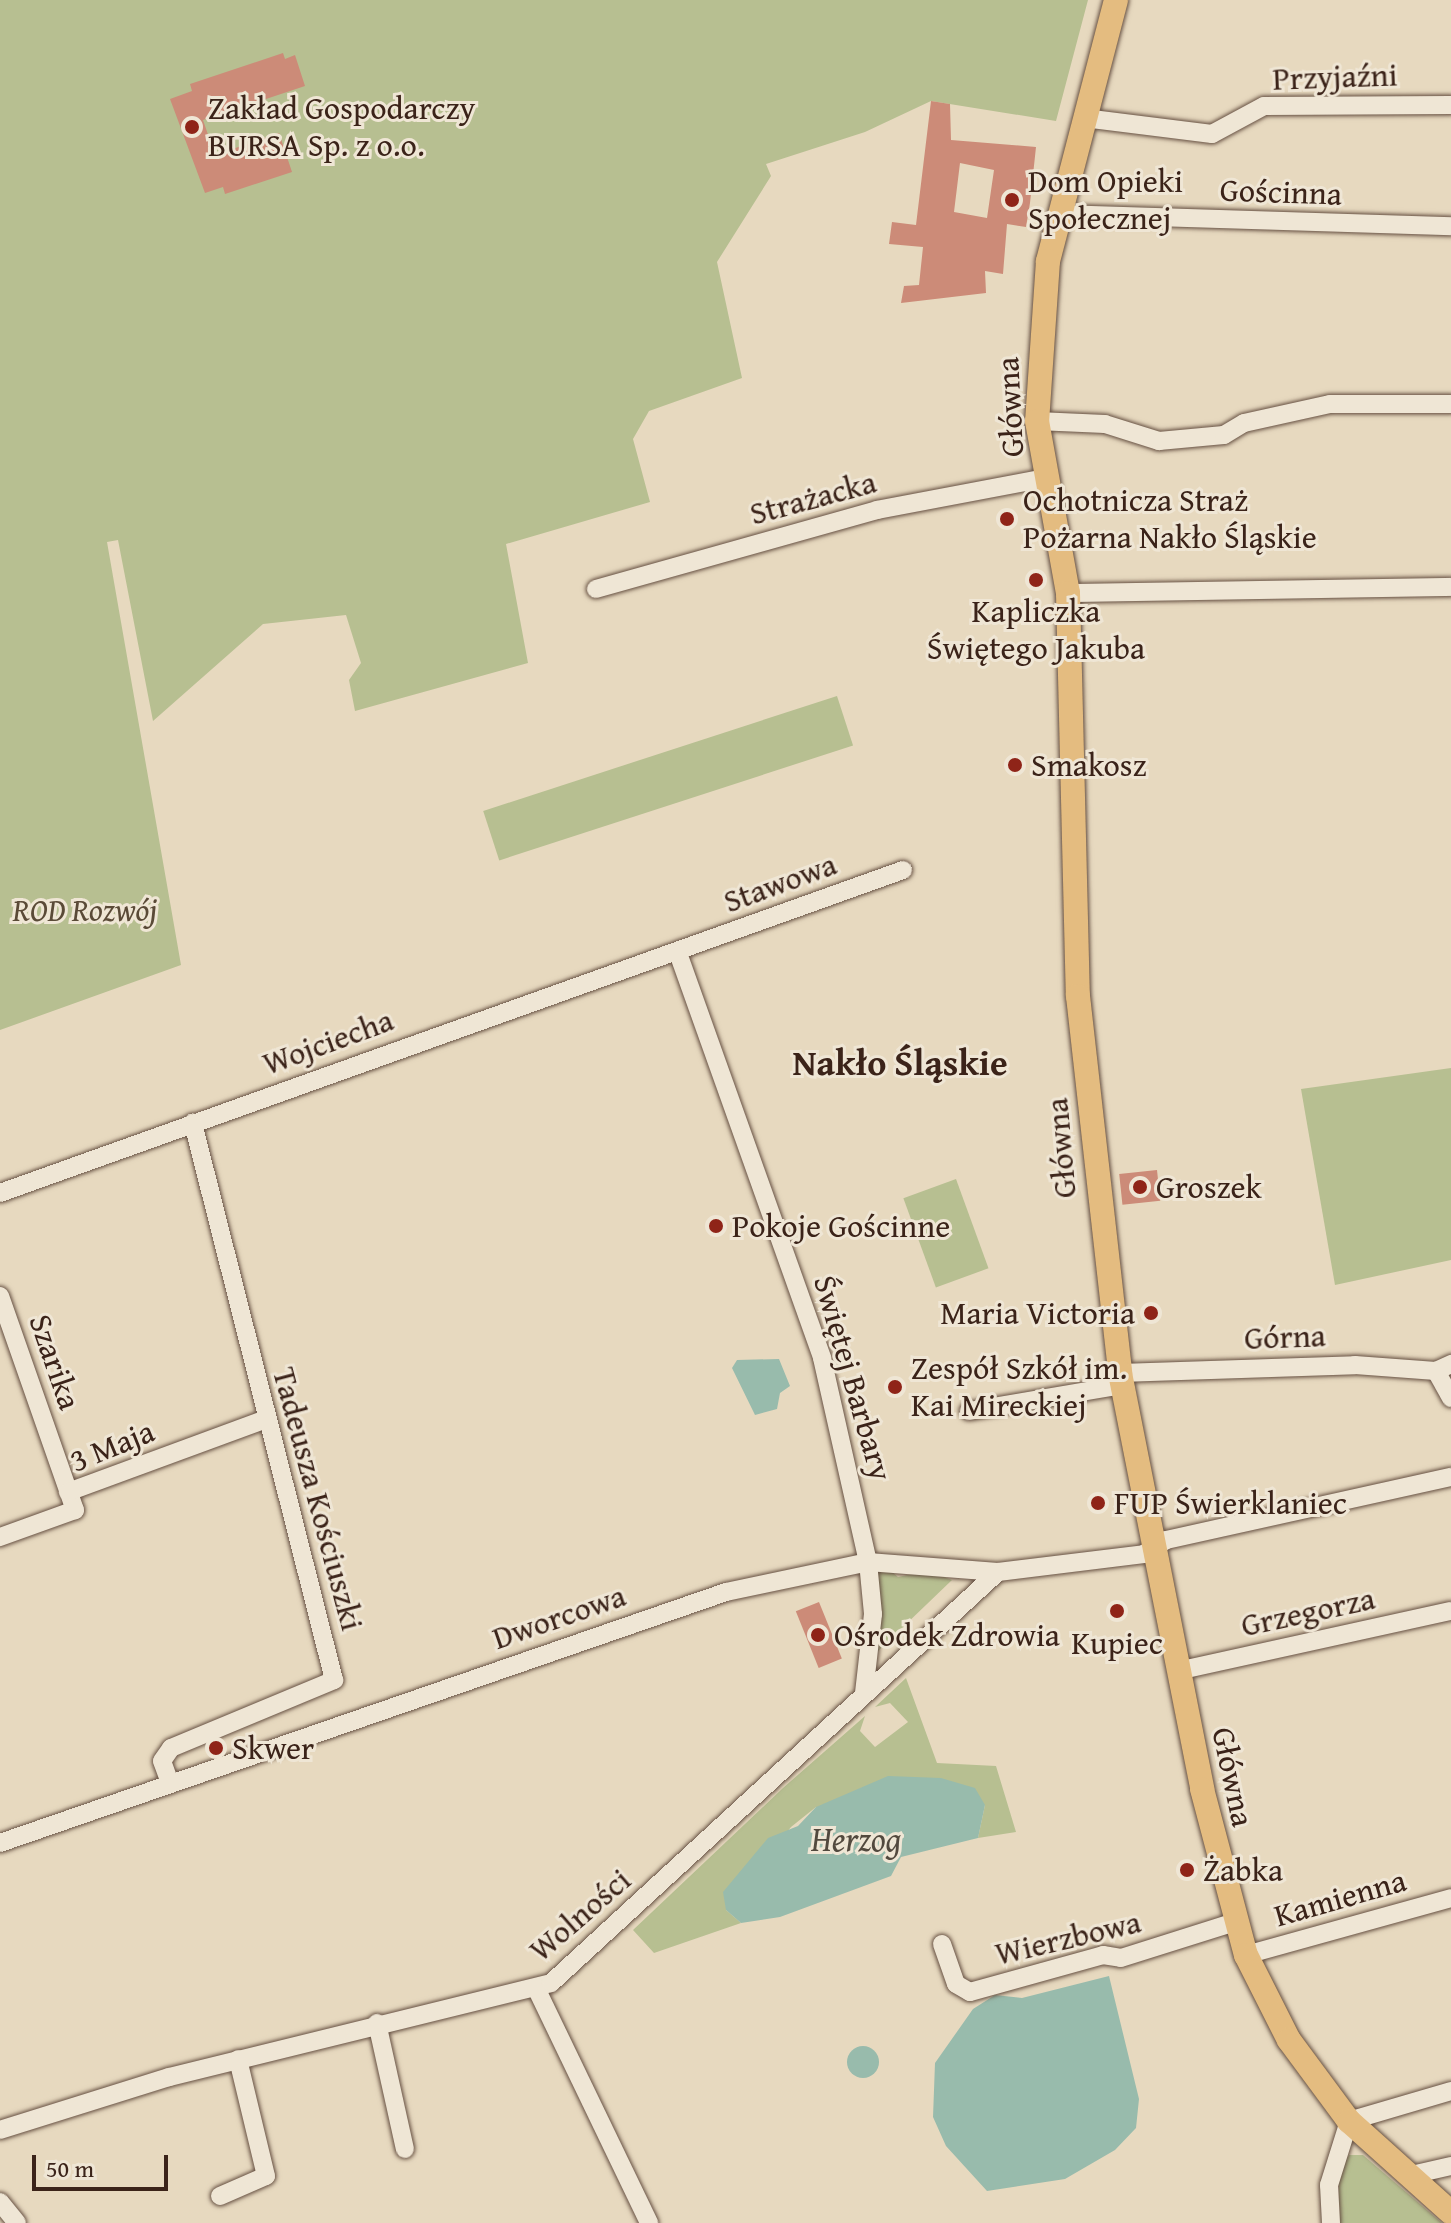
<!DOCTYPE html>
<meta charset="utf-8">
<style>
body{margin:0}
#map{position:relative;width:1451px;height:2223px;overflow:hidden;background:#e7d9bf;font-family:"Gentium Book Plus",serif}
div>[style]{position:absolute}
.green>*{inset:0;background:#b7bf91;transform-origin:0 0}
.water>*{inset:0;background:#98bbac}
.round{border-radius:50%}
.building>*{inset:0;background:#cc8b78;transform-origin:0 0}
.roads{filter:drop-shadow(0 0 2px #665042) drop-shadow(0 0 2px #665042)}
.minor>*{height:18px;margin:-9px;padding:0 9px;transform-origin:9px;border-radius:9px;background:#efe6d5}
.major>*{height:24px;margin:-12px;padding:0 12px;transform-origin:12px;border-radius:12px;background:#e4bc80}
.dots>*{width:22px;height:22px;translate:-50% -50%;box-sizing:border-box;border:4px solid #efe6d5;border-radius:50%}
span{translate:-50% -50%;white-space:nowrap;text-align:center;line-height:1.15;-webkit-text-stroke:6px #efe6d5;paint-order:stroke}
.street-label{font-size:32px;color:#3b2319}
.poi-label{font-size:32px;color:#3b2319}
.left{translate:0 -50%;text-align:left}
.right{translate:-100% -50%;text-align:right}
.park-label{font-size:32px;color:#5a4a37;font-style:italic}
.water-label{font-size:34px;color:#52493e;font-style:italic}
.quarter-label{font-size:36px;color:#3b2319;font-weight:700}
.scale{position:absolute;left:32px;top:2155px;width:136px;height:36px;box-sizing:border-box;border:4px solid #3b2319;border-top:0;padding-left:10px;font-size:24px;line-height:28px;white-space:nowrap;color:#3b2319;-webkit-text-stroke:6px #efe6d5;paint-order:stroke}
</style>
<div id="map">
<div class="green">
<i style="clip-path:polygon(0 0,1088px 0,1056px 121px,931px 101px,865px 132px,766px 164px,771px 176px,717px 262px,742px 378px,649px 411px,633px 439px,650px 502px,506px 544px,528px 663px,355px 711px,349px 680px,361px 663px,346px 615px,263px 624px,153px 721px,118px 540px,107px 542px,181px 965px,0 1030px)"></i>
<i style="left:837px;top:696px;width:52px;height:372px;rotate:72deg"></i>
<i style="clip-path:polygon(1451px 1068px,1451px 1260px,1335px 1285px,1301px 1089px)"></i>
<i style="left:956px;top:1179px;width:95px;height:56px;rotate:70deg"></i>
<i style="clip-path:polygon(890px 1570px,898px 1577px,927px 1571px,952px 1580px,876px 1653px,881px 1615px,877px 1571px)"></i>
<i style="clip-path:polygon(906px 1678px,937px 1763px,996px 1766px,1016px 1832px,978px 1838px,985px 1805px,816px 1807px,791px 1827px,726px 1910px,741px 1923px,654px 1953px,633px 1930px,783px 1788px,865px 1716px,860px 1731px,875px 1747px,908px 1722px,890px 1703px,875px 1707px)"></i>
<i style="clip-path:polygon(1349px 2155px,1363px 2155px,1442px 2223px,1340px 2223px,1338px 2172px)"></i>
</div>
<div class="water">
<i style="clip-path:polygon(779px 1359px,790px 1386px,780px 1393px,777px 1409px,755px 1415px,732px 1368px,737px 1360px)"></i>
<i style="clip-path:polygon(888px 1776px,941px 1778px,975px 1788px,985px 1805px,978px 1838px,901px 1857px,891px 1876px,780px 1917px,741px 1923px,726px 1910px,723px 1892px,768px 1838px,798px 1826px,816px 1807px)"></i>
<i style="clip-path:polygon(1109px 1976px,1139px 2099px,1136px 2128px,1115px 2150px,1065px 2179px,987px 2191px,946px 2146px,933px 2117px,935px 2063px,973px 2009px,995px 1995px,1022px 1998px)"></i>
<i class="round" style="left:847px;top:2046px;width:32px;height:32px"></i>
</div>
<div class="building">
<i style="clip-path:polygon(283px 53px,285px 59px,295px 55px,305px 86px,203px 120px,215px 155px,279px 133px,292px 172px,225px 194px,223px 187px,205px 193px,170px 99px,192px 91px,190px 84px)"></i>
<i style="clip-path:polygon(evenodd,931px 101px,950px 104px,951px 140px,1036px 147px,1030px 203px,1026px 227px,1007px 224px,1003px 274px,985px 271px,986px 293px,901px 303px,904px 286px,919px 285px,923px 247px,889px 244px,892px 222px,916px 225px,931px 101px,960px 163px,994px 170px,987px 218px,954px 212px,960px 163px)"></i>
<i style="left:1157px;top:1170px;width:31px;height:38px;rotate:84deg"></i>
<i style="left:819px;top:1602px;width:61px;height:25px;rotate:68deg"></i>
</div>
<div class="roads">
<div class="minor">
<i style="left:1084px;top:118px;width:129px;rotate:7.1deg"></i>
<i style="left:1212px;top:134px;width:59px;rotate:-28.3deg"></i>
<i style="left:1264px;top:106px;width:187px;rotate:-0.3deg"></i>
<i style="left:1060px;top:214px;width:391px;rotate:1.8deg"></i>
<i style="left:1037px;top:421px;width:68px;rotate:2.5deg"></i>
<i style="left:1105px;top:424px;width:57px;rotate:17.5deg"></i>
<i style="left:1159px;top:441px;width:65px;rotate:-5.3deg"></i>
<i style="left:1224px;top:435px;width:23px;rotate:-31deg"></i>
<i style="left:1244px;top:423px;width:88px;rotate:-12.5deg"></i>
<i style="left:1330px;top:404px;width:121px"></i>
<i style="left:596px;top:589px;width:292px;rotate:-15.7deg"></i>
<i style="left:877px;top:510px;width:173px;rotate:-10.7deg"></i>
<i style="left:1068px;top:593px;width:383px;rotate:-0.9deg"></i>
<i style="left:678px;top:953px;width:430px;rotate:70.4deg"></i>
<i style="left:822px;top:1358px;width:209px;rotate:77.3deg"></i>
<i style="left:868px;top:1562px;width:52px;rotate:84.5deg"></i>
<i style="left:873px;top:1614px;width:80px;rotate:96.5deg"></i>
<i style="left:0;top:1193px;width:959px;rotate:-19.68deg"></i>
<i style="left:0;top:1296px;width:227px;rotate:70.7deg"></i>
<i style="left:75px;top:1510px;width:80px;rotate:160.2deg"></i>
<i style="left:1436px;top:1371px;width:31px;rotate:61deg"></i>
<i style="left:1120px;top:1373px;width:235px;rotate:-1.9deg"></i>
<i style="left:1355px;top:1365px;width:81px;rotate:4.2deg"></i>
<i style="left:1436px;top:1371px;width:17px;rotate:-25deg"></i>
<i style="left:969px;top:1411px;width:155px;rotate:-9.6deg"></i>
<i style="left:68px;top:1492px;width:211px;rotate:-20.2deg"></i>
<i style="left:1177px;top:1671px;width:280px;rotate:-12.4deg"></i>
<i style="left:170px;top:1783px;width:23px;rotate:-110deg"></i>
<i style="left:162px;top:1761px;width:16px;rotate:-55deg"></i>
<i style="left:171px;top:1748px;width:177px;rotate:-22.6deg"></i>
<i style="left:334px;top:1680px;width:575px;rotate:-104.21deg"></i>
<i style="left:0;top:1843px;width:768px;rotate:-19.07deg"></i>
<i style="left:726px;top:1592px;width:145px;rotate:-11.9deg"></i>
<i style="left:868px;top:1562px;width:130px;rotate:4.4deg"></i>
<i style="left:998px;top:1572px;width:147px;rotate:-7deg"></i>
<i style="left:1144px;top:1554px;width:26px;rotate:-32deg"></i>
<i style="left:1166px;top:1540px;width:292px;rotate:-12.5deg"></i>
<i style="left:942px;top:1944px;width:42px;rotate:70.7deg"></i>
<i style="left:956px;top:1984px;width:16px;rotate:30deg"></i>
<i style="left:970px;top:1992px;width:138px;rotate:-15.5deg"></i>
<i style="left:1103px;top:1955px;width:18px;rotate:9deg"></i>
<i style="left:1121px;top:1958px;width:120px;rotate:-17.5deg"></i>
<i style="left:1246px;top:1955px;width:213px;rotate:-15.5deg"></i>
<i style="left:537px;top:1990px;width:259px;rotate:64.3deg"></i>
<i style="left:377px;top:2023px;width:129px;rotate:77.5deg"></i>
<i style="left:0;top:2130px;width:177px;rotate:-17.4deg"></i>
<i style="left:169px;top:2077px;width:393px;rotate:-13.8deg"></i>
<i style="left:551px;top:1983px;width:607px;rotate:-42.6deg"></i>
<i style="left:1407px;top:2176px;width:45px;rotate:-12.8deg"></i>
<i style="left:220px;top:2196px;width:50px;rotate:-23.5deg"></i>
<i style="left:266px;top:2176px;width:120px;rotate:-103.5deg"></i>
<i style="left:0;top:2202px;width:27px;rotate:51deg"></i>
<i style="left:1331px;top:2223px;width:38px;rotate:-93deg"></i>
<i style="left:1329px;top:2185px;width:67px;rotate:-72.6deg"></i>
<i style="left:1349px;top:2121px;width:106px;rotate:-16.4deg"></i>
</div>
<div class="major">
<i style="left:1116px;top:0;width:270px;rotate:104.6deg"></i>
<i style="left:1048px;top:261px;width:160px;rotate:93.9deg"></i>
<i style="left:1037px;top:421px;width:175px;rotate:79.8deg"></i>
<i style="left:1068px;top:593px;width:403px;rotate:88.6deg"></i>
<i style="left:1078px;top:996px;width:379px;rotate:83.6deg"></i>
<i style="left:1120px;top:1373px;width:424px;rotate:78.8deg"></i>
<i style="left:1202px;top:1789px;width:172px;rotate:75.2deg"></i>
<i style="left:1246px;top:1955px;width:95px;rotate:63.2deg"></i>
<i style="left:1289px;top:2040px;width:101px;rotate:53.5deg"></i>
<i style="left:1349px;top:2121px;width:137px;rotate:42deg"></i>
</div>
</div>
<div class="dots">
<i style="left:192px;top:127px;background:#8f2418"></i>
<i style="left:1012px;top:200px;background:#8f2418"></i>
<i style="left:1007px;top:519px;background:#8f2418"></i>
<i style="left:1036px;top:580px;background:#8f2418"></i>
<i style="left:1015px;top:765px;background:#8f2418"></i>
<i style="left:1140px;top:1187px;background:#8f2418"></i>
<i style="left:716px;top:1226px;background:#8f2418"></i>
<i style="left:1151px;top:1313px;background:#8f2418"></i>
<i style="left:895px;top:1387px;background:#8f2418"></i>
<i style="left:1098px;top:1503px;background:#8f2418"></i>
<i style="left:1117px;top:1611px;background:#8f2418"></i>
<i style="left:818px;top:1635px;background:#8f2418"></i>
<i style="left:216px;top:1748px;background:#8f2418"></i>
<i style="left:1187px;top:1870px;background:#8f2418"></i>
</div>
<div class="street-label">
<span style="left:1335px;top:77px;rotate:-2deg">Przyjaźni</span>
<span style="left:1281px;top:192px;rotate:2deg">Gościnna</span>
<span style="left:1010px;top:407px;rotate:-93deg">Główna</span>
<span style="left:813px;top:498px;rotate:-15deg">Strażacka</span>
<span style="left:780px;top:883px;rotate:-20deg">Stawowa</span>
<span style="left:328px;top:1042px;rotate:-20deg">Wojciecha</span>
<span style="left:1061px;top:1148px;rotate:-95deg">Główna</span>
<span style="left:1285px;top:1337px;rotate:-2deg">Górna</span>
<span style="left:55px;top:1362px;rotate:71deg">Szarika</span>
<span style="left:853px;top:1378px;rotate:74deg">Świętej Barbary</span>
<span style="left:112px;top:1446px;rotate:-22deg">3 Maja</span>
<span style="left:318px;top:1499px;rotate:75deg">Tadeusza Kościuszki</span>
<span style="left:1308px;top:1612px;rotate:-12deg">Grzegorza</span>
<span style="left:559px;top:1617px;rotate:-19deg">Dworcowa</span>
<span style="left:1233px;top:1777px;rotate:78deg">Główna</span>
<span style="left:1340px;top:1898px;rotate:-16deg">Kamienna</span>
<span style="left:580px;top:1915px;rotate:-41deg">Wolności</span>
<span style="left:1068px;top:1938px;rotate:-13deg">Wierzbowa</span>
</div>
<div class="poi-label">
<span class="left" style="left:208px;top:127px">Zakład Gospodarczy<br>BURSA Sp. z o.o.</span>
<span class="left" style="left:1028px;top:200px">Dom Opieki<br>Społecznej</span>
<span class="left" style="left:1023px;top:519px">Ochotnicza Straż<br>Pożarna Nakło Śląskie</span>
<span style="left:1036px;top:630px">Kapliczka<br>Świętego Jakuba</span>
<span class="left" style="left:1031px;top:765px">Smakosz</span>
<span class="left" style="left:1156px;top:1187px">Groszek</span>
<span class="left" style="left:732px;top:1226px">Pokoje Gościnne</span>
<span class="right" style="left:1135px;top:1313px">Maria Victoria</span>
<span class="left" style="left:911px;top:1387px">Zespół Szkół im.<br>Kai Mireckiej</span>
<span class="left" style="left:1114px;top:1503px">FUP Świerklaniec</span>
<span class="left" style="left:834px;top:1635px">Ośrodek Zdrowia</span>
<span style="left:1117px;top:1643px">Kupiec</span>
<span class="left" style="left:232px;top:1748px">Skwer</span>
<span class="left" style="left:1203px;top:1870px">Żabka</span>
</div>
<div class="park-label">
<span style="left:85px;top:910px">ROD Rozwój</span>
</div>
<div class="water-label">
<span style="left:856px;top:1839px">Herzog</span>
</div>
<div class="quarter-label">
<span style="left:900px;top:1062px">Nakło Śląskie</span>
</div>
<div class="scale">50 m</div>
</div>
